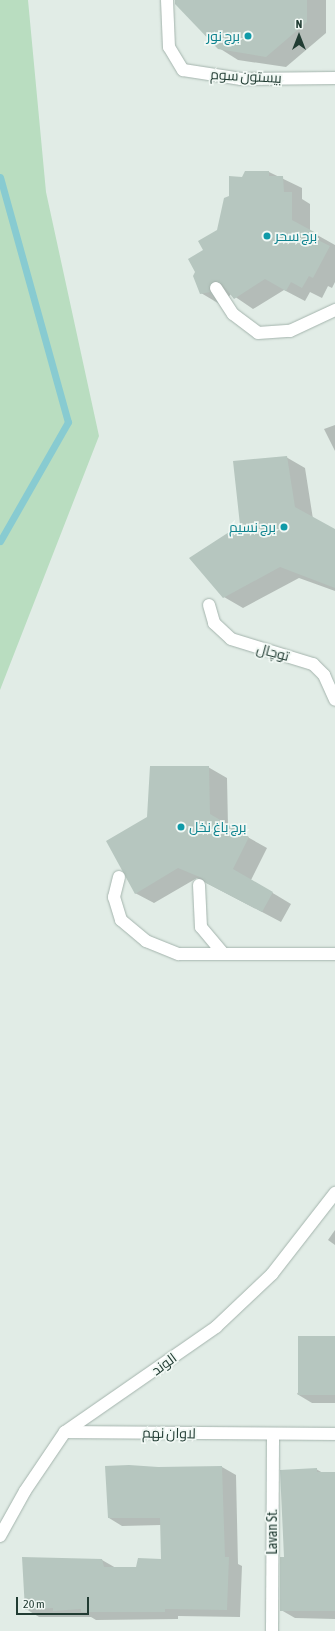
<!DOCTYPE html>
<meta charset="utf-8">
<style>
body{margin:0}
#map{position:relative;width:335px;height:1631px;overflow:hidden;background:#e1ece6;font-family:"Asap Condensed",Cairo,sans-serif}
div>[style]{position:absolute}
.green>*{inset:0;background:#b9ddc0}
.shadow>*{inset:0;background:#0003}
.stream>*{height:7px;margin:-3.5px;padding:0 3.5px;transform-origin:3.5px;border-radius:3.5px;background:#88cbd1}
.building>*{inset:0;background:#b6c6bf;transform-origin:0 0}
.roads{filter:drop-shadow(0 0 1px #a4b4ad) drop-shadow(0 0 1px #a4b4ad)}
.street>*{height:12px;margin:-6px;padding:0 6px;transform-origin:6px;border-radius:6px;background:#fff}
.dots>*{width:11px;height:11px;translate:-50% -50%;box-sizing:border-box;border:2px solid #f1f8f4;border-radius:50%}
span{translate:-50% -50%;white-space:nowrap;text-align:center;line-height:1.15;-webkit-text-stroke:3.5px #f1f8f4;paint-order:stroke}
.culture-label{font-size:14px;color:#0d838f}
.right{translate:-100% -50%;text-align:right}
.left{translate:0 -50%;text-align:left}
.street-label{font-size:14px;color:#213c33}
.north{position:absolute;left:279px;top:16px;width:40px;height:40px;-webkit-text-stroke:3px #f1f8f4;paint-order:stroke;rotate:0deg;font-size:11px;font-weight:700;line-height:16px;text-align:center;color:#213c33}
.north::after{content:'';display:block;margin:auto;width:14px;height:18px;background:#213c33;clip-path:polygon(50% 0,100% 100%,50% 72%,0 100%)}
.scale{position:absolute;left:16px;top:1597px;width:73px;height:18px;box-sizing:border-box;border:2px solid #213c33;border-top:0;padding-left:5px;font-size:12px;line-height:14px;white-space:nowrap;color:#213c33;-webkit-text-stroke:3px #f1f8f4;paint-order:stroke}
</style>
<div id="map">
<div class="green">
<i style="clip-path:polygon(0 0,28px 0,46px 192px,99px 436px,0 690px)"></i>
</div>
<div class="shadow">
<i style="clip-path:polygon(184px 0,326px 0,326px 33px,286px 67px,238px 60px,219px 48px)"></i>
<i style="clip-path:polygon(269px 172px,302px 188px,302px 199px,310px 204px,310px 231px,335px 245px,335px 282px,332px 288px,328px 286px,322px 298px,310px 292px,305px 301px,284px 290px,253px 309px,231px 294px,227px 299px,233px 312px,201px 293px,204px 250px,218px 231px,230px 197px,243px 178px)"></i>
<i style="clip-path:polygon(335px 425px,335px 451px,324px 429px)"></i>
<i style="clip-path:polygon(286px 457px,305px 468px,313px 519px,335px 530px,335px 591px,299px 578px,243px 608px,224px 597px,241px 526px)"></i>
<i style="clip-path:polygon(208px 767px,227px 778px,228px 826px,267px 848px,251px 880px,291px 904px,281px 922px,197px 878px,154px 903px,135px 893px,148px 818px)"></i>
<i style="clip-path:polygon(335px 1230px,335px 1245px,328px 1240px)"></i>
<i style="clip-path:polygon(335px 1337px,335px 1403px,312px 1403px,297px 1394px)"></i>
<i style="clip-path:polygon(106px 1467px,222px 1467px,236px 1475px,238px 1564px,242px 1566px,240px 1617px,178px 1616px,178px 1619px,96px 1620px,91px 1617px,39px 1617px,26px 1609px,102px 1560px,116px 1568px,137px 1568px,162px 1560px,161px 1525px,122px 1526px,109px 1518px)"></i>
<i style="clip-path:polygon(316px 1469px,323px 1473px,335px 1473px,335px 1619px,295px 1618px,281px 1610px,285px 1558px)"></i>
</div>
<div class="stream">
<i style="left:0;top:177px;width:254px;rotate:74.5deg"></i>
<i style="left:68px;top:422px;width:137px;rotate:119.7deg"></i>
</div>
<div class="building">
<i style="clip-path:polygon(175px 0,307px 0,307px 22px,266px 57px,218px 49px,175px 4px)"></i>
<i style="clip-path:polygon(245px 171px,269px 171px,269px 176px,283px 176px,284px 192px,292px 192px,292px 220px,318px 234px,316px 239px,330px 246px,313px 278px,309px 276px,302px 288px,291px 282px,286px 291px,265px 279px,234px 299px,222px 284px,215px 281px,209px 288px,215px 303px,210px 292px,200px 294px,193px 276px,195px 272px,188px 259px,203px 250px,198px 241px,217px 230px,224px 198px,229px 196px,229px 176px,242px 177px)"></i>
<i style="clip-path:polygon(287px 456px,295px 507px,335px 529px,335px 588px,280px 567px,223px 598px,189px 558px,240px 525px,233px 461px)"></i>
<i style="clip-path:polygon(150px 766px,209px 766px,210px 814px,249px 837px,233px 869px,273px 892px,262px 912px,206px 883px,202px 878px,178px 868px,135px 894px,106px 841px,147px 817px)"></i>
<i style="left:298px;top:1336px;width:37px;height:59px"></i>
<i style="clip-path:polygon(129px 1465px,158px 1467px,222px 1466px,225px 1557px,229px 1557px,227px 1610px,165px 1609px,165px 1612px,81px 1612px,81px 1609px,53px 1611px,53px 1608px,25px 1610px,22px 1557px,102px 1559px,104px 1567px,136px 1567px,138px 1558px,161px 1559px,160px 1518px,108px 1518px,105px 1466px)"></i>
<i style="clip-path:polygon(317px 1468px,317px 1472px,335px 1472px,335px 1611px,280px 1611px,280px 1557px,284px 1557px,280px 1470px)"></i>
</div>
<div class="roads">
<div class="street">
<i style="left:167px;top:0;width:47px;rotate:87.6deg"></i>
<i style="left:169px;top:47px;width:27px;rotate:59deg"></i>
<i style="left:183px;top:70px;width:59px;rotate:8.8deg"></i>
<i style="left:241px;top:79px;width:94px;rotate:-0.6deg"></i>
<i style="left:216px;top:288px;width:31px;rotate:57deg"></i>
<i style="left:233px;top:314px;width:31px;rotate:37deg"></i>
<i style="left:258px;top:333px;width:32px;rotate:-4deg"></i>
<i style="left:290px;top:331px;width:50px;rotate:-25deg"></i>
<i style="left:209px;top:605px;width:19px;rotate:74deg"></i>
<i style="left:214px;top:623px;width:23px;rotate:43deg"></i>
<i style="left:231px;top:639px;width:86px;rotate:17deg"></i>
<i style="left:313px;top:664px;width:16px;rotate:45deg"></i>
<i style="left:324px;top:675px;width:27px;rotate:66deg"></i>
<i style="left:119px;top:877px;width:21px;rotate:104deg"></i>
<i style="left:114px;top:897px;width:24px;rotate:73deg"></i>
<i style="left:121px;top:920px;width:33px;rotate:40deg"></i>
<i style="left:146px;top:941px;width:35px;rotate:22deg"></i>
<i style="left:179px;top:954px;width:156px"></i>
<i style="left:199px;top:885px;width:42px;rotate:87.3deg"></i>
<i style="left:201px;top:927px;width:35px;rotate:50deg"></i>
<i style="left:65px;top:1432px;width:270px;rotate:0.4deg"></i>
<i style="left:0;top:1536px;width:51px;rotate:-60.9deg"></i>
<i style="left:25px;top:1491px;width:71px;rotate:-55.9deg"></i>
<i style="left:65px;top:1432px;width:184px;rotate:-34.8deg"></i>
<i style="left:216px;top:1327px;width:77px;rotate:-43.4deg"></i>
<i style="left:272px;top:1274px;width:103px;rotate:-52.1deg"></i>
<i style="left:272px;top:1631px;width:197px;rotate:-89.7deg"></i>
</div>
</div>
<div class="dots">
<i style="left:248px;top:36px;background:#0f9aa8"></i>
<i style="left:267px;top:236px;background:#0f9aa8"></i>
<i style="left:284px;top:527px;background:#0f9aa8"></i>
<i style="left:181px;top:827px;background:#0f9aa8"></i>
</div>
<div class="culture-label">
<span class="right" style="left:240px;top:36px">برج نور</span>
<span class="left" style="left:275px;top:236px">برج سحر</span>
<span class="right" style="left:276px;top:527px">برج نسیم</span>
<span class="left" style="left:189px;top:827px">برج باغ نخل</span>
</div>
<div class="street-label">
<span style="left:246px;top:76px;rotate:3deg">بیستون سوم</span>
<span style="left:273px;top:652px;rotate:15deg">توچال</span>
<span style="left:164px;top:1364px;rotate:-36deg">الوند</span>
<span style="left:169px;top:1433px;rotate:1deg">لاوان نهم</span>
<span style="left:272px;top:1532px;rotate:-90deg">Lavan St.</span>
</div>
<div class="north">N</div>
<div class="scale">20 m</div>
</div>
